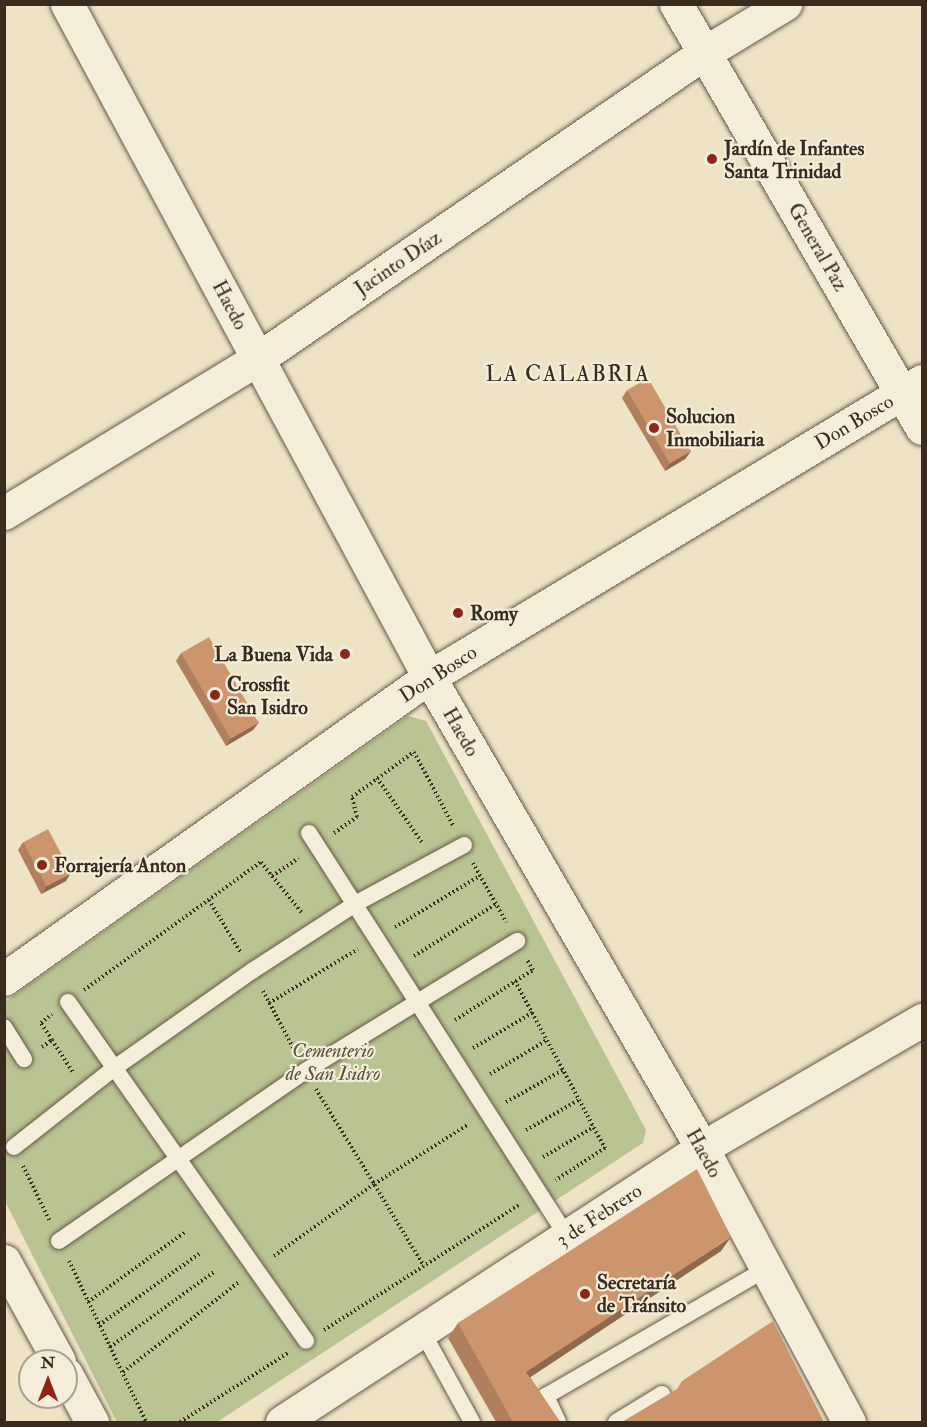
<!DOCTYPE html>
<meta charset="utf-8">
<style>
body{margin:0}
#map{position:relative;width:927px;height:1427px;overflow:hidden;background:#eee3c4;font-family:"IM FELL Double Pica",serif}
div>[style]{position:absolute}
.green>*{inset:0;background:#bac392}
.path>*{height:4px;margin-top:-2px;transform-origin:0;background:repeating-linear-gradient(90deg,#392c1e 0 1.5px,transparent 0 4.5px)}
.roads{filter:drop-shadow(0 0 2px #665a48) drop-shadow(0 0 2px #665a48)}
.service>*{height:16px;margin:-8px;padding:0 8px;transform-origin:8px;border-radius:8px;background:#f4edd9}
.minor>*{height:33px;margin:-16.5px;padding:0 16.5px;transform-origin:16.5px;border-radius:16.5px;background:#f4edd9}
.tertiary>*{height:33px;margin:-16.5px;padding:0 16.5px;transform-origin:16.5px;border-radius:16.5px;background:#f4edd9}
.wall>*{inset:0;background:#b0805e}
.shaded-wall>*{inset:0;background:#90684c}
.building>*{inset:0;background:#cd956d;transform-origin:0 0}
.dots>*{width:16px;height:16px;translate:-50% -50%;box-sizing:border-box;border:3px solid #f4edd9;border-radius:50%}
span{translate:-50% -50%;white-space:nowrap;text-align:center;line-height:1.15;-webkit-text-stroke:4.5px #f4edd9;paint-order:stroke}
.poi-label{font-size:20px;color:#392c1e;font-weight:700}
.left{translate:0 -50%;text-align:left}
.right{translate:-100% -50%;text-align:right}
.street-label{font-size:20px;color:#392c1e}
.park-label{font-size:20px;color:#59523b;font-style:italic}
.quarter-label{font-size:22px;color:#392c1e;letter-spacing:1.5px}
.frame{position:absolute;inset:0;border:6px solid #392c1e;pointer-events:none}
.north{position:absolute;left:18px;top:1349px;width:60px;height:60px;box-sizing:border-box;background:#f4edd9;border:2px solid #a9a08e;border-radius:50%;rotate:0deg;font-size:16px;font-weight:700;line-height:24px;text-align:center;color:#392c1e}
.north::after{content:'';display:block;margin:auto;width:21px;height:27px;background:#8f2418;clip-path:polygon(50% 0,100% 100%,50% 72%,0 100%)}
</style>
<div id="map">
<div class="green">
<i style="clip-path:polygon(408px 716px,426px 721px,646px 1130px,643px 1143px,217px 1422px,117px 1422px,5px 1201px,5px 1002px)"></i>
</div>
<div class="path">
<i style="left:377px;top:778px;width:80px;rotate:55.1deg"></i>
<i style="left:334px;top:833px;width:28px;rotate:-35deg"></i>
<i style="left:357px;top:817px;width:21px;rotate:-104deg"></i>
<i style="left:352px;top:797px;width:77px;rotate:-36deg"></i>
<i style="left:414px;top:752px;width:85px;rotate:61.9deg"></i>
<i style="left:473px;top:863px;width:68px;rotate:60.8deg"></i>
<i style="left:272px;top:876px;width:48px;rotate:51deg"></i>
<i style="left:209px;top:900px;width:62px;rotate:58.9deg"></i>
<i style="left:395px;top:927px;width:99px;rotate:-31deg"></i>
<i style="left:414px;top:956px;width:97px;rotate:-32.4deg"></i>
<i style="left:515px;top:981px;width:190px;rotate:61.7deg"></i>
<i style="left:605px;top:1148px;width:59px;rotate:146.9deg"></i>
<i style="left:84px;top:990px;width:218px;rotate:-35.9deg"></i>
<i style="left:261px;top:862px;width:18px;rotate:52deg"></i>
<i style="left:272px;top:876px;width:32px;rotate:-34deg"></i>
<i style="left:263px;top:991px;width:70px;rotate:62deg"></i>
<i style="left:269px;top:1003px;width:104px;rotate:-31.2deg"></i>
<i style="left:455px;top:1020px;width:93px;rotate:-32.7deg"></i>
<i style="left:533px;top:970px;width:12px;rotate:-121deg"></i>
<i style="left:52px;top:1040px;width:38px;rotate:57deg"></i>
<i style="left:42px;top:1047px;width:12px;rotate:-35deg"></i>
<i style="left:52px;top:1040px;width:20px;rotate:-123deg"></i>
<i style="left:41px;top:1023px;width:14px;rotate:-39deg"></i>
<i style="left:473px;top:1048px;width:69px;rotate:-30.7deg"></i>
<i style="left:490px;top:1074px;width:66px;rotate:-30.8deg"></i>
<i style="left:316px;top:1089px;width:207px;rotate:58.6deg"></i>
<i style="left:506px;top:1102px;width:65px;rotate:-29.3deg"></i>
<i style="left:526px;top:1130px;width:61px;rotate:-29.5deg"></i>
<i style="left:543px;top:1157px;width:59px;rotate:-30.5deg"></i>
<i style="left:23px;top:1166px;width:61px;rotate:63.9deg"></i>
<i style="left:274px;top:1256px;width:123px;rotate:-35.8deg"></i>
<i style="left:374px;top:1184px;width:112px;rotate:-32.3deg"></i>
<i style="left:69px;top:1261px;width:178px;rotate:64.4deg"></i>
<i style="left:88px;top:1302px;width:120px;rotate:-35.8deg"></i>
<i style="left:99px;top:1325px;width:123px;rotate:-35.4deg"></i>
<i style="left:324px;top:1330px;width:233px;rotate:-32.7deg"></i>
<i style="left:110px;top:1347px;width:128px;rotate:-35.8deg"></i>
<i style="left:123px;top:1372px;width:147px;rotate:-37.8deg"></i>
<i style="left:180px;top:1422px;width:128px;rotate:-32.6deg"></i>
</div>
<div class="roads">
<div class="service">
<i style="left:309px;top:833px;width:479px;rotate:57.4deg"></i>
<i style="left:68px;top:1002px;width:414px;rotate:54.9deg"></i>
<i style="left:4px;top:1027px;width:38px;rotate:58deg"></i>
<i style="left:14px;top:1147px;width:126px;rotate:-38.2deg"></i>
<i style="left:113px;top:1069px;width:170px;rotate:-35.2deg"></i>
<i style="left:252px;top:971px;width:123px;rotate:-33deg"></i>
<i style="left:355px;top:904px;width:124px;rotate:-28.4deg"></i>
<i style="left:59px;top:1241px;width:299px;rotate:-34.6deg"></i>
<i style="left:305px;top:1071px;width:249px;rotate:-31.5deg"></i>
<i style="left:422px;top:1331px;width:104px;rotate:61.2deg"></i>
<i style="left:558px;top:1422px;width:29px;rotate:-115deg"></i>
<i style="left:546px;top:1396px;width:254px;rotate:-30deg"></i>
<i style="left:616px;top:1422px;width:54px;rotate:-31.3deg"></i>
</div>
<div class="minor">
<i style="left:67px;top:4px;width:764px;rotate:61.72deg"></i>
<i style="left:429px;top:677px;width:544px;rotate:59.9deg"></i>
<i style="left:702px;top:1148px;width:311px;rotate:61.8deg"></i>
<i style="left:676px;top:4px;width:490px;rotate:59.9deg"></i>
<i style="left:4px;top:513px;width:298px;rotate:-31.3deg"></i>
<i style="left:259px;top:358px;width:539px;rotate:-34.43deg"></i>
<i style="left:704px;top:53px;width:95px;rotate:-31.2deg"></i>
<i style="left:4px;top:1261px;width:114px;rotate:61.2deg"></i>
<i style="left:66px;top:1374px;width:55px;rotate:61.6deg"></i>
<i style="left:282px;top:1422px;width:501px;rotate:-33.12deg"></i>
<i style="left:702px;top:1148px;width:255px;rotate:-30.2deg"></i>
</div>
<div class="tertiary">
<i style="left:4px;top:979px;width:521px;rotate:-35.4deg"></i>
<i style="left:429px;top:677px;width:575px;rotate:-30.98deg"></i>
</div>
</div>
<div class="wall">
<i style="clip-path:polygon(627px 390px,691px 451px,685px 459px,665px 471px,622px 398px)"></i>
<i style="clip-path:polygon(181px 653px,259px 722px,253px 730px,226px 746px,176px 661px)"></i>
<i style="clip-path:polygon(23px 842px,66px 881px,41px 894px,18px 850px)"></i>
<i style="clip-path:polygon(721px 1251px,530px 1377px,560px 1422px,496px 1422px,448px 1338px,458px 1323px)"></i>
</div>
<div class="shaded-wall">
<i style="clip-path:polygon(691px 451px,685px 459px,665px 471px,670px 463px)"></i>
<i style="clip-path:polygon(259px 722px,253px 730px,226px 746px,231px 738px)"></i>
<i style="clip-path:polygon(71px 873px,66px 881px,41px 894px,47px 886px)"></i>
<i style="clip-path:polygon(731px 1237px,721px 1251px,517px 1386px,526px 1372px)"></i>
</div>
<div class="building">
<i style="left:648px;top:378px;width:85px;height:24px;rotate:60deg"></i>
<i style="left:209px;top:637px;width:99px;height:32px;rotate:60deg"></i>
<i style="left:48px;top:829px;width:50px;height:28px;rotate:62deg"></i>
<i style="clip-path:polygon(697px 1169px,731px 1237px,526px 1372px,560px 1422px,513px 1422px,458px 1323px)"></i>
<i style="clip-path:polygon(773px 1321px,824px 1422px,622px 1422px,677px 1389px,682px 1381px)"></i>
</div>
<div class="dots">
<i style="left:712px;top:159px;background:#8f2418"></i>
<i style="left:654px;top:428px;background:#8f2418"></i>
<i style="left:458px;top:613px;background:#8f2418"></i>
<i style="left:345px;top:654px;background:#8f2418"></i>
<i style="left:215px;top:695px;background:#8f2418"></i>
<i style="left:42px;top:865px;background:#8f2418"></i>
<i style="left:585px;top:1294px;background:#8f2418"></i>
</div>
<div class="poi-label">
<span class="left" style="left:724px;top:160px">Jardín de Infantes<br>Santa Trinidad</span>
<span class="left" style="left:666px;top:428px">Solucion<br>Inmobiliaria</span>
<span class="left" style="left:470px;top:613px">Romy</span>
<span class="right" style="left:333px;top:654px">La Buena Vida</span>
<span class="left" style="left:227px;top:696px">Crossfit<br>San Isidro</span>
<span class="left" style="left:54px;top:865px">Forrajería Anton</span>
<span class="left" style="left:597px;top:1294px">Secretaría<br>de Tránsito</span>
</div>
<div class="street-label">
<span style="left:818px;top:247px;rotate:60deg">General Paz</span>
<span style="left:398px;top:263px;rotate:-34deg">Jacinto Díaz</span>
<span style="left:230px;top:305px;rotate:62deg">Haedo</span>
<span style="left:854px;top:422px;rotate:-31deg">Don Bosco</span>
<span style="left:438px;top:674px;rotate:-33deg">Don Bosco</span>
<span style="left:461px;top:732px;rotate:60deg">Haedo</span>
<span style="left:704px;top:1153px;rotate:61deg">Haedo</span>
<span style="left:599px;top:1215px;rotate:-33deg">3 de Febrero</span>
</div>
<div class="park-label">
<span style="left:333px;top:1062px">Cementerio<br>de San Isidro</span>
</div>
<div class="quarter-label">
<span style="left:568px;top:375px">LA CALABRIA</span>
</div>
<div class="frame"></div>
<div class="north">N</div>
</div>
